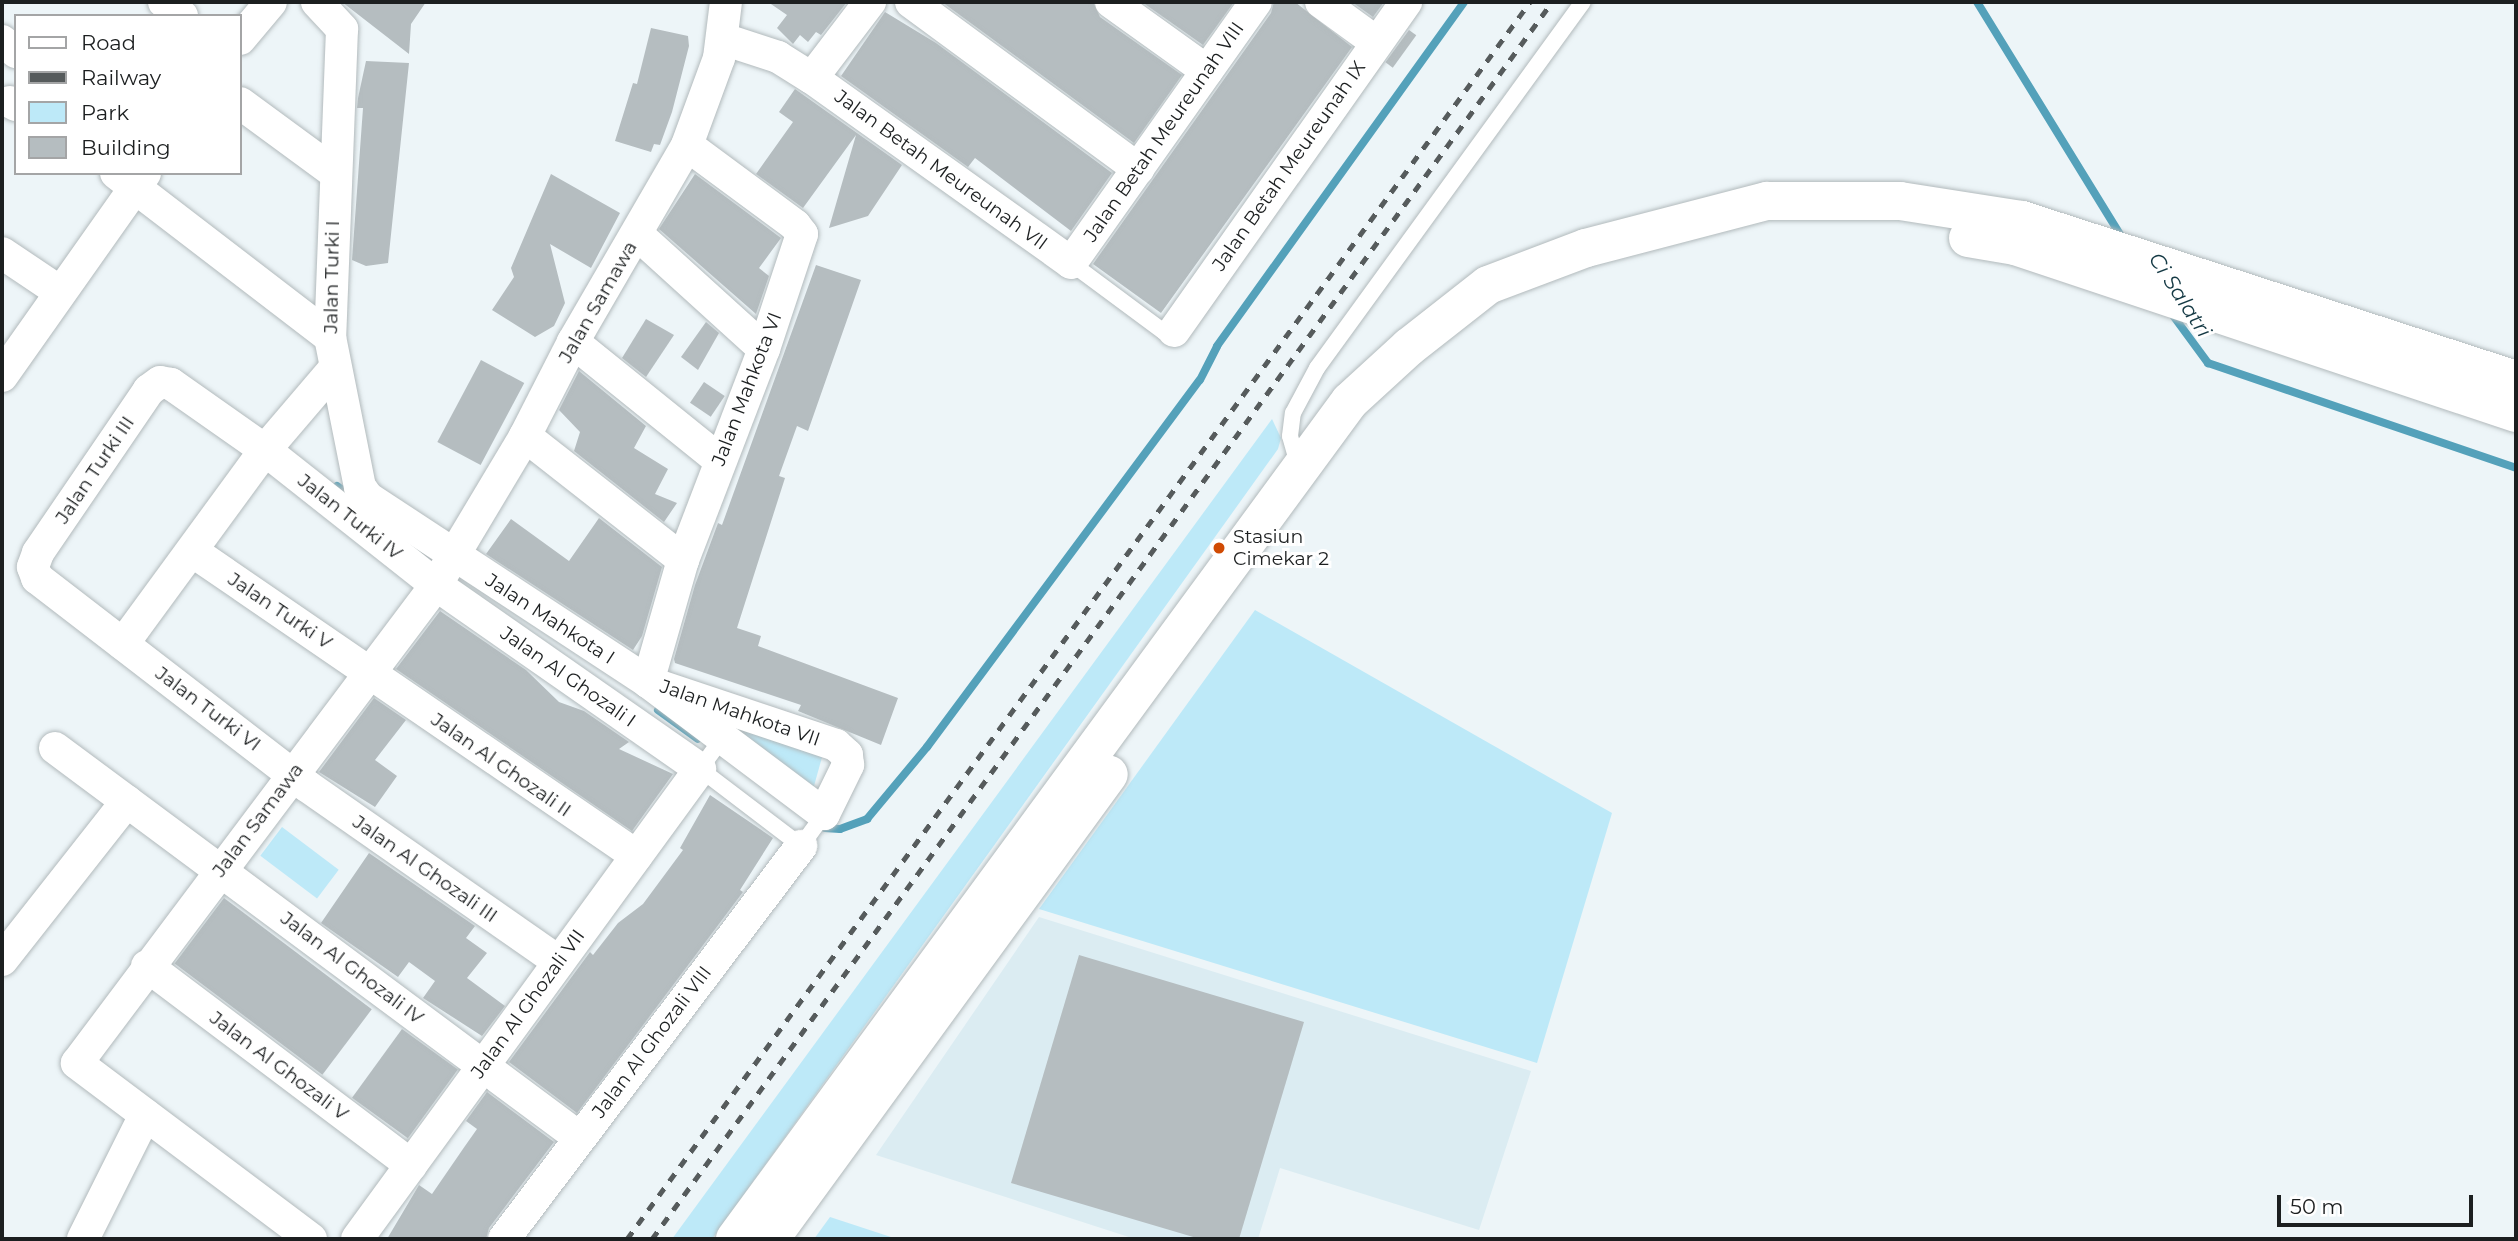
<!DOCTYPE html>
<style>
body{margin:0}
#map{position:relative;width:2518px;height:1241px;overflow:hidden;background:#edf5f8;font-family:Montserrat,sans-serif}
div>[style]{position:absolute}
.built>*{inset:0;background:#dbecf2}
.green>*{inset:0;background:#bde9f8;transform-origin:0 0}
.stream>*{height:8px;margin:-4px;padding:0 4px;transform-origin:4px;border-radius:4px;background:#54a1ba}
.building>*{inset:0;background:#b5bdc0;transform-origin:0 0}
.roads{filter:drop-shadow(0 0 2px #b2babc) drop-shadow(0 0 2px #b2babc)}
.service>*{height:16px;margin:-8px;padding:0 8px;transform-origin:8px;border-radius:8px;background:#fff}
.minor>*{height:32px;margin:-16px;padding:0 16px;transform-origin:16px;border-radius:16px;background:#fff}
.tertiary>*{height:38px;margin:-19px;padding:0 19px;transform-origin:19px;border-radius:19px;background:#fff}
.rail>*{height:5px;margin-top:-2.5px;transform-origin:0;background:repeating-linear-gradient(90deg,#565b5c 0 9px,transparent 0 18px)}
.dots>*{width:19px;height:19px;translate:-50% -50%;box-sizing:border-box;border:4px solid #fff;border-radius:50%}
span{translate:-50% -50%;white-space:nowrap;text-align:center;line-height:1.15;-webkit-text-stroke:6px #fff;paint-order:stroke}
.street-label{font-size:19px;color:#1c1f20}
.poi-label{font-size:19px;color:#1c1f20}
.left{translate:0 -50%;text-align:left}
.water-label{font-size:21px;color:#143944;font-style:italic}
.frame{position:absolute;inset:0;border:4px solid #1c1f20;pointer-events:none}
.legend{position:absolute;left:14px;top:14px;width:228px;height:161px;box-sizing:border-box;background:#fff;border:2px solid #a4a5a6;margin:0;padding:9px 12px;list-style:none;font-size:21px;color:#1c1f20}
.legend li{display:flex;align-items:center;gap:14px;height:35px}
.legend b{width:35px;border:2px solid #a4a5a6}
.scale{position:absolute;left:2277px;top:1195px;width:196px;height:32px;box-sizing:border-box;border:4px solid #1c1f20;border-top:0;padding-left:9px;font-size:21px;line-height:24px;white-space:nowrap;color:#1c1f20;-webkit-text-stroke:5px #fff;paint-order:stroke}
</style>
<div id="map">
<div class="built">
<i style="clip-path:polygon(1039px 917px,1531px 1071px,1479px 1230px,1280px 1168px,1258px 1239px,1135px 1239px,876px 1155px)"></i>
</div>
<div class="green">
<i style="clip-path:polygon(1272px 419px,1281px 438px,1278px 449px,712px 1239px,672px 1239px)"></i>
<i style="clip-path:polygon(1255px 610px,1612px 813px,1537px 1063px,1039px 909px)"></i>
<i style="clip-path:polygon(679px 702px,824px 750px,809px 804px)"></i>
<i style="left:282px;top:827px;width:71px;height:36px;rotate:37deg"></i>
<i style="clip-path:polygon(830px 1217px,897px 1239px,814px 1239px)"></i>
</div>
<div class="stream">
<i style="left:1977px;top:2px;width:277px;rotate:58.4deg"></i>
<i style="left:2169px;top:310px;width:66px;rotate:53.7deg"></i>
<i style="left:2208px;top:363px;width:325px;rotate:18.8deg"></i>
<i style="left:337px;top:486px;width:21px;rotate:37deg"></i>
<i style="left:658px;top:710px;width:49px;rotate:35.9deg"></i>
<i style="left:825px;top:828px;width:15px;rotate:4deg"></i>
<i style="left:840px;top:829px;width:29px;rotate:-20deg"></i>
<i style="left:867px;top:819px;width:94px;rotate:-50.2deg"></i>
<i style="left:927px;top:747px;width:457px;rotate:-53.4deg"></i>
<i style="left:1200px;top:380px;width:38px;rotate:-63deg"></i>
<i style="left:1217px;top:346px;width:423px;rotate:-54.3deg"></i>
</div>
<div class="building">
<i style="clip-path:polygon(342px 2px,426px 2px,411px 24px,409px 54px)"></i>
<i style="clip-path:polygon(768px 2px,847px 2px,821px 35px,816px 32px,808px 42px,800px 35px,793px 44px,777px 28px,787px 15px)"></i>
<i style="clip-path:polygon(942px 2px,1093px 2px,1100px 17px,1182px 75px,1134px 143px)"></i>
<i style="clip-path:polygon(1142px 2px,1234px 2px,1203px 45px)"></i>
<i style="clip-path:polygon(1274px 2px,1295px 2px,1352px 47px,1161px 313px,1093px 264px,1271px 13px)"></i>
<i style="clip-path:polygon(1352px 2px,1384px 2px,1373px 17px)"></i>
<i style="clip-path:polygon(885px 12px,936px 43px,1112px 173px,1071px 231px,975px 158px,968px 167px,841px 76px)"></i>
<i style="clip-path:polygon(651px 28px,688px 36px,689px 46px,672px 112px,660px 145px,654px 144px,651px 152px,615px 141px,633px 83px,637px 84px)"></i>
<i style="left:1409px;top:30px;width:9px;height:40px;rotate:36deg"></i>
<i style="clip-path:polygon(366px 61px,409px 63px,388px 263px,366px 266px,352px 260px,363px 108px,357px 108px,358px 98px)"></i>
<i style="clip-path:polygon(795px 89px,902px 165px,868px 216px,829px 228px,856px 135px,803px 208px,756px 174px,793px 122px,779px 112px)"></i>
<i style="clip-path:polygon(551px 174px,620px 213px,591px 268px,550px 244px,565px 303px,554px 326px,535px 337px,492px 310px,514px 277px,511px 268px)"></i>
<i style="clip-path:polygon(695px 174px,781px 238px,759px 268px,769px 276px,756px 314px,659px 229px)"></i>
<i style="clip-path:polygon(816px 265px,861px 280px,808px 431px,797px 426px,779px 476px,785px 478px,737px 628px,761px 636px,758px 646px,898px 698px,881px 745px,798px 711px,801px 705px,675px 663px,674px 659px,695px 585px,718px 523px,722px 525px)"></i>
<i style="clip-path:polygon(646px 319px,674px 335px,646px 377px,622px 358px)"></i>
<i style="clip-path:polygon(706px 322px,719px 333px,698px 370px,681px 357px)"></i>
<i style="left:481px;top:360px;width:49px;height:93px;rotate:28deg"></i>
<i style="clip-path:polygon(579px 371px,646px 426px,634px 448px,668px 469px,655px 494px,677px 503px,664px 522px,574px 451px,580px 432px,559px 410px)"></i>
<i style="left:704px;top:382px;width:25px;height:25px;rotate:34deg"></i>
<i style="clip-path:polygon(599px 518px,662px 567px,642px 636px,633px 650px,486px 554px,511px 519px,569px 561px)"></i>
<i style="clip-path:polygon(440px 611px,526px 670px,559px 702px,584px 711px,629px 742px,619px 749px,673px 774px,632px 831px,396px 669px)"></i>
<i style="clip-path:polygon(374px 698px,406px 720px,375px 760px,397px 776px,375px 807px,319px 772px)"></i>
<i style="clip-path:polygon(710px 795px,773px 838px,740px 890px,743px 892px,577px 1113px,509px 1062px,590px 952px,593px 955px,618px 923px,643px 904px,683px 850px,680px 848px)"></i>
<i style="clip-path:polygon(369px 853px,475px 926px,466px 938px,487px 953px,467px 978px,505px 1006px,482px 1036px,423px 998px,435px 981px,409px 962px,398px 977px,321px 923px)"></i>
<i style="left:224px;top:898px;width:185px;height:82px;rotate:37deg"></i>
<i style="clip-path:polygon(1079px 955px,1304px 1022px,1239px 1239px,1200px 1239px,1011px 1183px)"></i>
<i style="left:402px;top:1029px;width:69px;height:85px;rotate:36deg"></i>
<i style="clip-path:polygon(487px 1092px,554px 1142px,489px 1228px,486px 1239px,387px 1239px,419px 1185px,432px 1194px,465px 1146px,477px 1129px,466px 1121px)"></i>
</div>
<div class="roads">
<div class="service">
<i style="left:1071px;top:263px;width:116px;rotate:36.6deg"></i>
<i style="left:1164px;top:332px;width:10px;rotate:-6deg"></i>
<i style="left:1298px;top:464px;width:29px;rotate:-106deg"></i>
<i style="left:1290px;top:436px;width:23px;rotate:-83deg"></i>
<i style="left:1293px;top:413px;width:51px;rotate:-61.9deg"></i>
<i style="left:1317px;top:368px;width:452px;rotate:-54deg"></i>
<i style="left:721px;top:740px;width:36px;rotate:126deg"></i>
<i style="left:700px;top:769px;width:127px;rotate:37.3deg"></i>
<i style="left:801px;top:846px;width:39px;rotate:-54deg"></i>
</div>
<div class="minor">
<i style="left:164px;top:2px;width:23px;rotate:38deg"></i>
<i style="left:317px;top:2px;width:37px;rotate:47deg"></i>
<i style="left:342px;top:29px;width:308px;rotate:92.2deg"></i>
<i style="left:330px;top:337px;width:153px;rotate:78.7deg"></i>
<i style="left:360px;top:487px;width:14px;rotate:54deg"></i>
<i style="left:368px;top:498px;width:335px;rotate:33.3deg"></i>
<i style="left:648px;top:682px;width:220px;rotate:36.9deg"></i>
<i style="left:824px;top:814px;width:55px;rotate:-63.9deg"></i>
<i style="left:848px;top:765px;width:10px;rotate:-96deg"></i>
<i style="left:847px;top:755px;width:15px;rotate:-138deg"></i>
<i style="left:836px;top:745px;width:198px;rotate:-161.5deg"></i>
<i style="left:911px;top:2px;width:282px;rotate:36.3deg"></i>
<i style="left:1111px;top:2px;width:118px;rotate:35.7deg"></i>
<i style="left:1321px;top:2px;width:68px;rotate:36deg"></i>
<i style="left:240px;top:39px;width:48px;rotate:-50deg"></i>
<i style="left:723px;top:39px;width:58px;rotate:18.1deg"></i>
<i style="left:778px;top:57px;width:40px;rotate:32deg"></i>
<i style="left:812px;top:78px;width:318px;rotate:35.5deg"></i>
<i style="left:1071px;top:263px;width:320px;rotate:-54.7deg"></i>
<i style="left:2px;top:41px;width:18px;rotate:38deg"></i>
<i style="left:812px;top:78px;width:96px;rotate:-52.7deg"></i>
<i style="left:10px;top:102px;width:7px;rotate:27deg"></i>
<i style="left:240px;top:103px;width:117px;rotate:36.3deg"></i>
<i style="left:116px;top:173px;width:270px;rotate:37.5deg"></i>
<i style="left:637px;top:234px;width:171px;rotate:42.2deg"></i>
<i style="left:2px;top:253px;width:70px;rotate:33.9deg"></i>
<i style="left:1174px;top:331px;width:403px;rotate:-54.8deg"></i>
<i style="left:573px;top:342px;width:188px;rotate:38.9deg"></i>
<i style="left:2px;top:376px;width:248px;rotate:-54.8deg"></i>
<i style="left:525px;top:436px;width:201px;rotate:38.1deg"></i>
<i style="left:192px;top:551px;width:539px;rotate:34.43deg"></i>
<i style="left:123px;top:644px;width:240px;rotate:-53.8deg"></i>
<i style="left:265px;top:450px;width:108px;rotate:-49.5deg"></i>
<i style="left:648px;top:682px;width:127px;rotate:-74deg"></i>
<i style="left:683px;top:560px;width:226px;rotate:-69deg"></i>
<i style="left:764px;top:349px;width:121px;rotate:-71.7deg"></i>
<i style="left:802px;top:234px;width:11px;rotate:-128deg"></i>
<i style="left:795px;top:225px;width:134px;rotate:-143.5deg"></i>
<i style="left:55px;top:748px;width:654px;rotate:36.61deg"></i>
<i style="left:2px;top:960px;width:202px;rotate:-51.8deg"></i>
<i style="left:147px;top:966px;width:331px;rotate:37deg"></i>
<i style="left:83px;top:1239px;width:139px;rotate:-63.4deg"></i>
<i style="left:311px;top:1239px;width:293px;rotate:-143.1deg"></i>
<i style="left:77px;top:1063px;width:598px;rotate:-53.09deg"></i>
<i style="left:436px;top:585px;width:174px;rotate:-59.1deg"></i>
<i style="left:525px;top:436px;width:106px;rotate:-62.9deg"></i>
<i style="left:573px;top:342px;width:228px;rotate:-59.9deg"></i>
<i style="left:687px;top:145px;width:93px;rotate:-69.8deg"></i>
<i style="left:719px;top:58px;width:56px;rotate:-82.9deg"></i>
<i style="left:357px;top:1239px;width:582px;rotate:-53.88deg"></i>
<i style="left:700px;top:769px;width:322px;rotate:-145.1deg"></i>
<i style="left:436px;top:585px;width:218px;rotate:-141.7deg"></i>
<i style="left:265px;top:450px;width:115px;rotate:-144.9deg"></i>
<i style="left:171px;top:384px;width:11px;rotate:-170deg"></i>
<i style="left:160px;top:382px;width:14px;rotate:144deg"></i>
<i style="left:149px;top:390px;width:197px;rotate:124.3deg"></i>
<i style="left:38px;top:553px;width:15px;rotate:110deg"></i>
<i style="left:33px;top:567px;width:12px;rotate:70deg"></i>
<i style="left:37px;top:578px;width:341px;rotate:37.6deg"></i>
<i style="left:307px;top:786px;width:307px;rotate:34.9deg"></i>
<i style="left:504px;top:1239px;width:493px;rotate:-52.9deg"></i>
</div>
<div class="tertiary">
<i style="left:1968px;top:238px;width:48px;rotate:9.7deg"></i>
<i style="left:2015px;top:246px;width:528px;rotate:18.43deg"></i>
<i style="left:735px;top:1239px;width:1039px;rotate:-53.73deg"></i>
<i style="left:1350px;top:401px;width:80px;rotate:-42.5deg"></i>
<i style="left:1409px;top:347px;width:100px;rotate:-38.1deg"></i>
<i style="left:1488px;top:285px;width:105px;rotate:-20.7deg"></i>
<i style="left:1586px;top:248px;width:187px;rotate:-14.6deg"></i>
<i style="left:1767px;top:201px;width:133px"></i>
<i style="left:1900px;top:201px;width:123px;rotate:8.9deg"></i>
<i style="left:2022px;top:220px;width:519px;rotate:17.95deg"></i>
<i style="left:770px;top:1239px;width:575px;rotate:-53.91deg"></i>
</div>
</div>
<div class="rail">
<i style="left:627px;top:1239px;width:1532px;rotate:-53.87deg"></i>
<i style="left:652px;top:1239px;width:1530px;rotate:-53.96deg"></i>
</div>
<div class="dots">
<i style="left:1219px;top:548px;background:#d04b04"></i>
</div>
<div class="street-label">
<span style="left:1164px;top:132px;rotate:-55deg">Jalan Betah Meureunah VIII</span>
<span style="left:1289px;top:166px;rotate:-55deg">Jalan Betah Meureunah IX</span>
<span style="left:941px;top:170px;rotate:36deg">Jalan Betah Meureunah VII</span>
<span style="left:332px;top:277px;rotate:-89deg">Jalan Turki I</span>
<span style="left:598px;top:302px;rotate:-60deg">Jalan Samawa</span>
<span style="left:747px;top:389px;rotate:-69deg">Jalan Mahkota VI</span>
<span style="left:95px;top:470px;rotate:-56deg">Jalan Turki III</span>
<span style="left:350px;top:517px;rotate:38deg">Jalan Turki IV</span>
<span style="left:280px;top:611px;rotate:34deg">Jalan Turki V</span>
<span style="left:550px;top:619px;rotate:33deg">Jalan Mahkota I</span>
<span style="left:568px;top:677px;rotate:35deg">Jalan Al Ghozali I</span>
<span style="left:208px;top:709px;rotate:37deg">Jalan Turki VI</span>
<span style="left:740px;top:713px;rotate:19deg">Jalan Mahkota VII</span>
<span style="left:501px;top:765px;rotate:35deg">Jalan Al Ghozali II</span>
<span style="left:258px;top:820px;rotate:-53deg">Jalan Samawa</span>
<span style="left:425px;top:869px;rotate:35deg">Jalan Al Ghozali III</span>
<span style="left:352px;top:968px;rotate:37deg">Jalan Al Ghozali IV</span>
<span style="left:528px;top:1004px;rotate:-54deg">Jalan Al Ghozali VII</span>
<span style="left:652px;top:1042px;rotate:-53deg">Jalan Al Ghozali VIII</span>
<span style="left:279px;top:1066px;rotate:37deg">Jalan Al Ghozali V</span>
</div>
<div class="poi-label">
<span class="left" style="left:1233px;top:548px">Stasiun<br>Cimekar 2</span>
</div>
<div class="water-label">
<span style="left:2180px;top:295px;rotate:57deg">Ci Salatri</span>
</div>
<div class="frame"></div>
<ul class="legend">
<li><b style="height:9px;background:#fff"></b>Road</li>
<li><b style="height:9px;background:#565b5c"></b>Railway</li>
<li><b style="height:19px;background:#bde9f8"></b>Park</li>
<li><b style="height:19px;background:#b5bdc0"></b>Building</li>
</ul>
<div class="scale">50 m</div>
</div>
